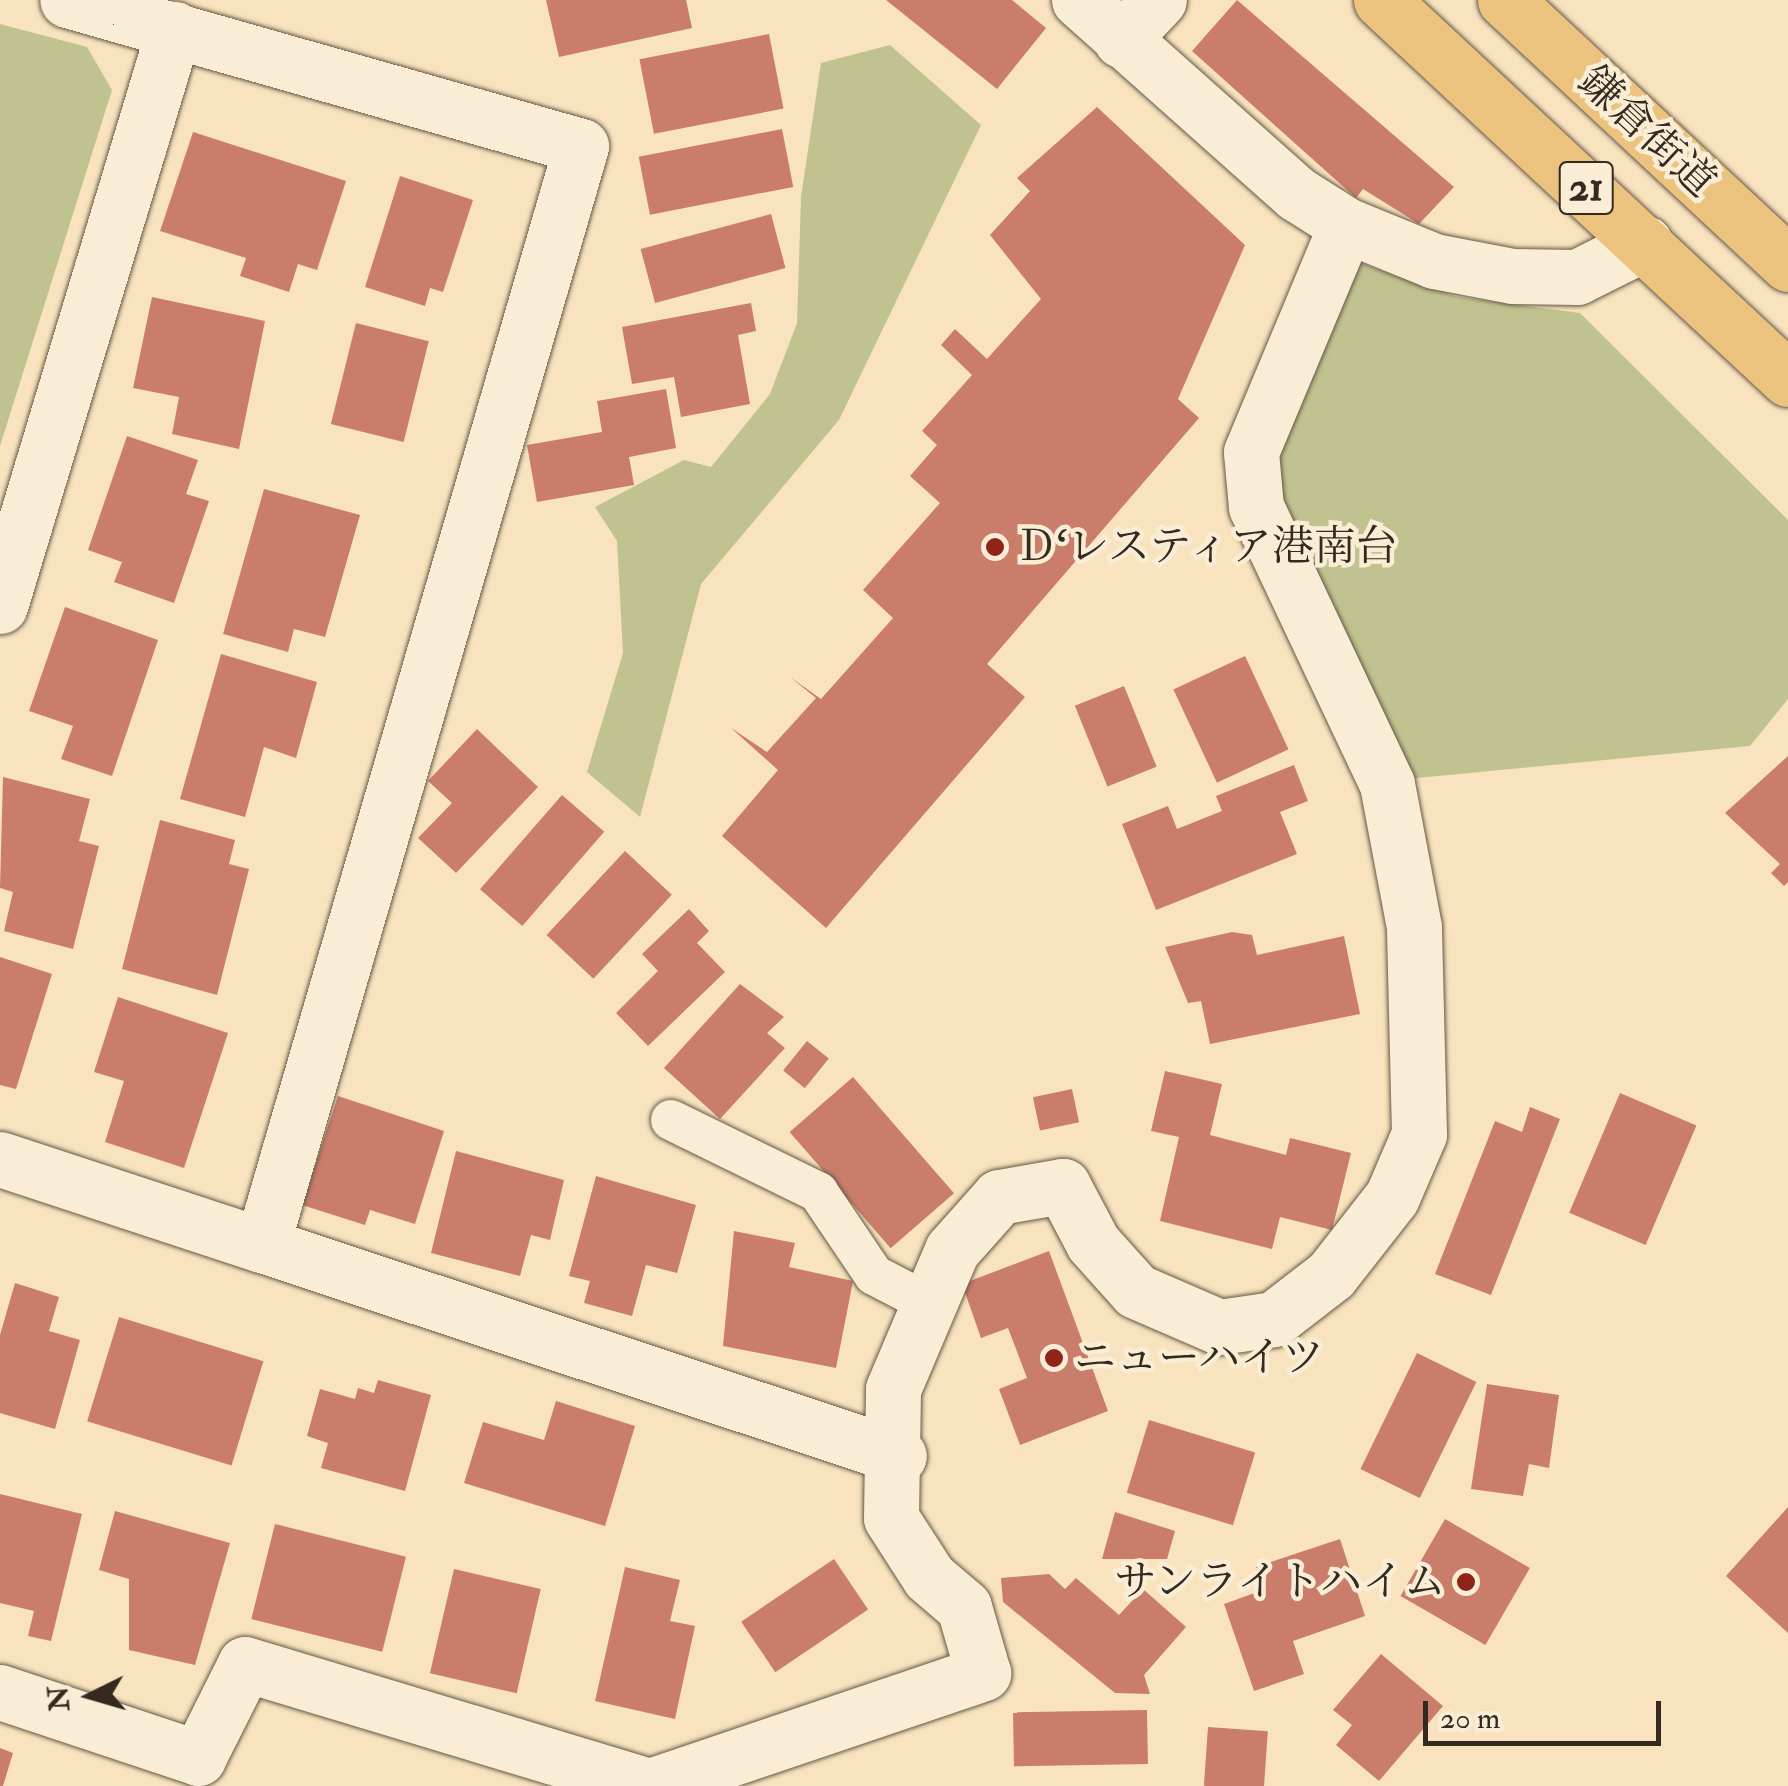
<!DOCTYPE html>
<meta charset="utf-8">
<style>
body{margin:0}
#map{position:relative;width:1788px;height:1786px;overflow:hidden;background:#f8e3be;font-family:"IM FELL Double Pica","Noto Serif JP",serif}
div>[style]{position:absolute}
.green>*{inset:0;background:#c0c38f}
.building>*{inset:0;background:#ca7d6b;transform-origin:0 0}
.roads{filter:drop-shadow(0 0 2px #655847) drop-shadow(0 0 2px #655847)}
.service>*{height:40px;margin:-20px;padding:0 20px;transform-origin:20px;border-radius:20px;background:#faedd5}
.minor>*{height:55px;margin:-27.5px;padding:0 27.5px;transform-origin:27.5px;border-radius:27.5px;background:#faedd5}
.primary>*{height:55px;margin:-27.5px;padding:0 27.5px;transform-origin:27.5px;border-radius:27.5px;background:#ecc27f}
.dots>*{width:28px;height:28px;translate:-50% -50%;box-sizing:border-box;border:5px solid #faedd5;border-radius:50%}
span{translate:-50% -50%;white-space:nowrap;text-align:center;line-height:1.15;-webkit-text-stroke:9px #faedd5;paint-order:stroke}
.shield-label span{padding:2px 8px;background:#faedd5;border:2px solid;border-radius:8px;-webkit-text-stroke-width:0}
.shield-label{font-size:40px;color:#342a1f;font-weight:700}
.street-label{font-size:42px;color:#342a1f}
.poi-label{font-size:42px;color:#342a1f}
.left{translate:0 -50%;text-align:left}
.right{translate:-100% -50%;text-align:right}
.north{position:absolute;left:40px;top:1646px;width:100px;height:100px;-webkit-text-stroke:8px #faedd5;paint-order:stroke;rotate:265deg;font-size:28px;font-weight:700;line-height:40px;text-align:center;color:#342a1f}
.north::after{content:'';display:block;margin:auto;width:35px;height:45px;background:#342a1f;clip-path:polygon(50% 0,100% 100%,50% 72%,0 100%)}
.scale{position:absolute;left:1423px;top:1701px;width:238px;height:45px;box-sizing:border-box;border:5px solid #342a1f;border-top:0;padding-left:12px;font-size:30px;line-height:35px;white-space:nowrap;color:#342a1f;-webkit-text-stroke:8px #faedd5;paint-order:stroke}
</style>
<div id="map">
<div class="green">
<i style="clip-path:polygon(0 24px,87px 47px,112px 90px,0 446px)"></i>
<i style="clip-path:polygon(890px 45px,981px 125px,839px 420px,701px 584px,640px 817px,587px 772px,623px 653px,617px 541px,595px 507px,684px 460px,711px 467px,770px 394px,797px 323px,801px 197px,821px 63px)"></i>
<i style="clip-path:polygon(1342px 257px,1458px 297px,1580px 313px,1788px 520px,1788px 699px,1750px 746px,1407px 779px,1278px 500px,1276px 453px)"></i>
</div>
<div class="building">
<i style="clip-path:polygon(546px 0,686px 0,692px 28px,559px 57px)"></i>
<i style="clip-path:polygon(886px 0,1012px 0,1046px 28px,997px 89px)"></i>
<i style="clip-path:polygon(1237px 0,1454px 187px,1419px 224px,1363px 189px,1356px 198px,1192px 51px)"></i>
<i style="left:769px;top:34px;width:76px;height:132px;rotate:79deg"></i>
<i style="clip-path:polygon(1097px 107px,1245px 245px,1178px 399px,1199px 418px,987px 664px,1025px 697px,826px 928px,722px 836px,778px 770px,731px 728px,767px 752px,816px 698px,790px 677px,821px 699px,893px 618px,863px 590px,940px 503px,910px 476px,937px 445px,922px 431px,972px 375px,941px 345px,955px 329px,987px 359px,1041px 299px,990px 235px,1030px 191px,1017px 178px)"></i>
<i style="left:782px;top:129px;width:59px;height:146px;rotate:79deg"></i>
<i style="clip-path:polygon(193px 132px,346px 181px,317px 270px,298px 264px,289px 292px,240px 276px,246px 258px,160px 231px)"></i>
<i style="clip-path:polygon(400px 176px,473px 200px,443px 292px,430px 288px,425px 306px,365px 287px)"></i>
<i style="left:771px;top:214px;width:56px;height:135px;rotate:75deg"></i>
<i style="clip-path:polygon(152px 297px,265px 321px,239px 449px,172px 434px,179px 397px,133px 388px)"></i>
<i style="clip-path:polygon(751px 303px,756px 331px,738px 335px,750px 404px,681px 417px,674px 377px,632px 384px,622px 327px)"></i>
<i style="left:356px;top:323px;width:75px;height:104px;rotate:14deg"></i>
<i style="clip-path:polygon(666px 389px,676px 448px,629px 457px,634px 485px,537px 502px,527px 445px,602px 432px,597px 401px)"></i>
<i style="clip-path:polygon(127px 436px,198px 460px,186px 494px,209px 501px,174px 603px,114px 582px,122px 562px,88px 550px)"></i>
<i style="clip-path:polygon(264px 489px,360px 515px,325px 637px,294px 629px,288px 652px,223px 634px)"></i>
<i style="clip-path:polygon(65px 607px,158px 640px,112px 776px,61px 759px,73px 726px,29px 711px)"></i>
<i style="clip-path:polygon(221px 654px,317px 682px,296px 758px,264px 747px,245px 817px,180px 799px)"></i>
<i style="left:1245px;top:656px;width:103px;height:79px;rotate:65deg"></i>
<i style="left:1124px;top:686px;width:87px;height:53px;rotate:68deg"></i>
<i style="clip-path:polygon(477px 729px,538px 787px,456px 873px,418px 838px,452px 803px,428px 781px)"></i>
<i style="clip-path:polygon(1788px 756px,1788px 882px,1784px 886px,1771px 873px,1780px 864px,1725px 813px)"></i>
<i style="clip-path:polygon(1294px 765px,1308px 801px,1280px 812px,1297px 854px,1156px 910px,1122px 824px,1168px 806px,1177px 829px,1222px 811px,1216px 796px)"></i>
<i style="clip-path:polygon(3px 777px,90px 799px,79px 841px,99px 846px,73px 949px,4px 931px,13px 892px,0 888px)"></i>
<i style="left:562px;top:795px;width:56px;height:125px;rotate:41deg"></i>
<i style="clip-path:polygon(160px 820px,235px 840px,229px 864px,249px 869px,217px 995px,122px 969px)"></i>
<i style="left:625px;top:851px;width:64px;height:115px;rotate:43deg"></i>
<i style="clip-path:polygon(689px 909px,709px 931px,697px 943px,725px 972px,648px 1046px,616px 1013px,658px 971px,642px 954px)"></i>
<i style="clip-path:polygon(1232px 932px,1252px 935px,1257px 955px,1344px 936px,1360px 1014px,1210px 1044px,1201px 1001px,1188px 1003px,1165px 947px)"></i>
<i style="clip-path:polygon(0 957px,52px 974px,16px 1089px,0 1085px)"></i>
<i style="clip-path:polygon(740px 984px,784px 1017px,767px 1033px,785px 1048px,720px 1119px,664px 1068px)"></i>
<i style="clip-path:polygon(118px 997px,228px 1033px,184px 1168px,105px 1142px,124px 1081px,94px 1072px)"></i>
<i style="left:807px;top:1041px;width:28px;height:38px;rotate:39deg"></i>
<i style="clip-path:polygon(1165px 1071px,1222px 1084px,1210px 1135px,1286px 1155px,1290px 1138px,1351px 1153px,1332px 1230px,1280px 1217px,1272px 1249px,1160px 1221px,1179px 1137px,1151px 1131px)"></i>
<i style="left:853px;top:1077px;width:154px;height:84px;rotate:49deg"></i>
<i style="left:1072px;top:1089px;width:34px;height:40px;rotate:78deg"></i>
<i style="left:1620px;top:1093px;width:83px;height:130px;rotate:23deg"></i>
<i style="clip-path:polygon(338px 1096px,444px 1131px,415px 1224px,370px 1210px,365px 1225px,302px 1205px)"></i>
<i style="clip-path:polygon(1530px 1107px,1560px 1119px,1491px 1295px,1435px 1274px,1495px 1121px,1522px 1132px)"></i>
<i style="clip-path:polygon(456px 1151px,564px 1180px,550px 1240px,531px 1235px,520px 1276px,431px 1253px)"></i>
<i style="clip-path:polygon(596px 1176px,696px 1205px,677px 1273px,646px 1265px,632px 1316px,584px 1303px,590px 1281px,569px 1276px)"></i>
<i style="clip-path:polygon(734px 1231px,795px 1243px,789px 1267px,853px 1281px,836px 1368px,723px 1346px)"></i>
<i style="clip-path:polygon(1049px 1251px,1108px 1411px,1020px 1445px,999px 1389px,1027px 1378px,1008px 1328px,981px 1338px,962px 1284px)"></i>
<i style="clip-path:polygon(15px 1283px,59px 1297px,49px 1331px,80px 1340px,55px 1429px,0 1413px,0 1335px)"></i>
<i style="left:119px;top:1317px;width:151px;height:109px;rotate:17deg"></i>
<i style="left:1417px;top:1353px;width:66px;height:129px;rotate:26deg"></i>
<i style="clip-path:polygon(378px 1380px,431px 1395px,405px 1491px,321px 1468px,328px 1443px,307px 1436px,320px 1389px,355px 1399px,358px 1388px,374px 1393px)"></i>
<i style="clip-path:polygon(1487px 1384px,1559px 1395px,1549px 1468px,1529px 1464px,1523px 1496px,1471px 1489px)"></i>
<i style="clip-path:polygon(556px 1401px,635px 1426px,605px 1526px,464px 1483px,483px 1422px,544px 1440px)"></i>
<i style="left:1149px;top:1420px;width:111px;height:76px;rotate:17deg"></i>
<i style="clip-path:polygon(0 1494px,82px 1514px,51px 1641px,28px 1636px,34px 1611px,0 1603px)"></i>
<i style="clip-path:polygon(1788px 1507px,1788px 1633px,1726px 1576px)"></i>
<i style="clip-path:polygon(115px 1511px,230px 1543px,195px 1665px,129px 1650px,129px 1579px,99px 1570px)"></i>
<i style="clip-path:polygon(1115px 1512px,1175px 1531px,1167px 1559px,1102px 1559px)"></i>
<i style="left:1445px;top:1519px;width:98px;height:89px;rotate:30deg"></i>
<i style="left:275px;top:1524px;width:135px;height:98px;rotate:14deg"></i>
<i style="clip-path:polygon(1340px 1539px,1365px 1616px,1293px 1641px,1304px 1674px,1254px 1691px,1224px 1604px,1263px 1590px,1256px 1567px)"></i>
<i style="left:834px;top:1559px;width:61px;height:112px;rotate:56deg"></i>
<i style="clip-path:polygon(625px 1567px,680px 1580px,670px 1621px,695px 1626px,675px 1719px,595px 1701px)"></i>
<i style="left:454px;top:1569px;width:89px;height:107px;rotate:13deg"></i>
<i style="clip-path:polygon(1049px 1574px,1065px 1589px,1076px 1578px,1119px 1615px,1143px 1589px,1186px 1627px,1144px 1675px,1150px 1694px,1115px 1693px,1003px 1602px,1001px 1578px)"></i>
<i style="clip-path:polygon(1381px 1654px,1443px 1706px,1379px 1781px,1336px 1745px,1352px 1725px,1333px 1710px)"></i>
<i style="left:1147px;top:1710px;width:54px;height:134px;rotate:89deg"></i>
<i style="left:1208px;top:1727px;width:60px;height:59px;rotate:4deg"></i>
<i style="clip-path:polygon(0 1748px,13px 1753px,3px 1786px,0 1786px)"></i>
</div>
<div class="roads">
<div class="service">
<i style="left:671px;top:1120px;width:164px;rotate:26.1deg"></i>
<i style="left:818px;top:1192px;width:100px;rotate:56deg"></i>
<i style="left:874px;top:1275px;width:56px;rotate:27.5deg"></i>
</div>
<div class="minor">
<i style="left:1079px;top:0;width:292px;rotate:41.7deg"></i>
<i style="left:1297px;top:194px;width:58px;rotate:32.3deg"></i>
<i style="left:1346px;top:225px;width:95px;rotate:22.2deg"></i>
<i style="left:1434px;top:261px;width:80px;rotate:10.8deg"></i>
<i style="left:1513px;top:276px;width:64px;rotate:0.9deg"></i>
<i style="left:1577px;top:277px;width:76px;rotate:-26.6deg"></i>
<i style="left:1121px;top:40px;width:55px;rotate:-46.5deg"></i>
<i style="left:0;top:606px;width:603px;rotate:-73.22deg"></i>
<i style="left:0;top:1159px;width:276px;rotate:18.2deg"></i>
<i style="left:262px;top:1245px;width:1144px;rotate:-73.81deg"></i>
<i style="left:581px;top:146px;width:534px;rotate:-164.14deg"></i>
<i style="left:262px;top:1245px;width:671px;rotate:18.33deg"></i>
<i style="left:0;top:1692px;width:209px;rotate:18.4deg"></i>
<i style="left:198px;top:1758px;width:105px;rotate:-63.4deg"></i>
<i style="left:245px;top:1664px;width:423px;rotate:16.8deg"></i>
<i style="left:650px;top:1786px;width:352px;rotate:-18.7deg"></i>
<i style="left:983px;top:1673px;width:69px;rotate:-106.1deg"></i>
<i style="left:964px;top:1607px;width:46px;rotate:-139.4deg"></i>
<i style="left:929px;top:1577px;width:70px;rotate:-122.8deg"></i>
<i style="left:891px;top:1518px;width:129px;rotate:-89.1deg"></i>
<i style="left:893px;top:1389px;width:151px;rotate:-67deg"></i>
<i style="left:952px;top:1250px;width:71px;rotate:-48.4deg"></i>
<i style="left:999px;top:1197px;width:65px;rotate:-9.8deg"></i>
<i style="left:1063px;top:1186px;width:64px;rotate:62.2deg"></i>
<i style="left:1093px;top:1243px;width:64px;rotate:48.1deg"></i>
<i style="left:1136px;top:1291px;width:90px;rotate:23.4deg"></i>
<i style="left:1219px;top:1327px;width:56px;rotate:-8.3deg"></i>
<i style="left:1274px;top:1319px;width:72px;rotate:-37.7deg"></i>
<i style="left:1331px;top:1275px;width:99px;rotate:-52deg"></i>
<i style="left:1392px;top:1197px;width:69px;rotate:-66.8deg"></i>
<i style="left:1419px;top:1134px;width:207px;rotate:-91.4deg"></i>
<i style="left:1414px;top:927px;width:146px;rotate:-100.7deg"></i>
<i style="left:1387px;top:784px;width:306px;rotate:-115.3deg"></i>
<i style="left:1256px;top:507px;width:55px;rotate:-95.2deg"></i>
<i style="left:1251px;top:452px;width:246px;rotate:-67.3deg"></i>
</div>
<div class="primary">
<i style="left:1381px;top:0;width:556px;rotate:42.96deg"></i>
<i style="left:1505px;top:0;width:387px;rotate:43deg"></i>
</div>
</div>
<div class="dots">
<i style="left:995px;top:547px;background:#8f2418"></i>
<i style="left:1054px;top:1358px;background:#8f2418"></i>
<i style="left:1466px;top:1582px;background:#8f2418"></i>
</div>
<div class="shield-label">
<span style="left:1586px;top:188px">21</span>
</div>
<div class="street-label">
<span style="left:1647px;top:132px;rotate:43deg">鎌倉街道</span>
</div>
<div class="poi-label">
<span class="left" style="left:1015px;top:547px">Ｄ‘レスティア港南台</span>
<span class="left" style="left:1074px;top:1358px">ニューハイツ</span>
<span class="right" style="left:1446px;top:1582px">サンライトハイム</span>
</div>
<div class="north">N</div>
<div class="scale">20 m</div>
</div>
